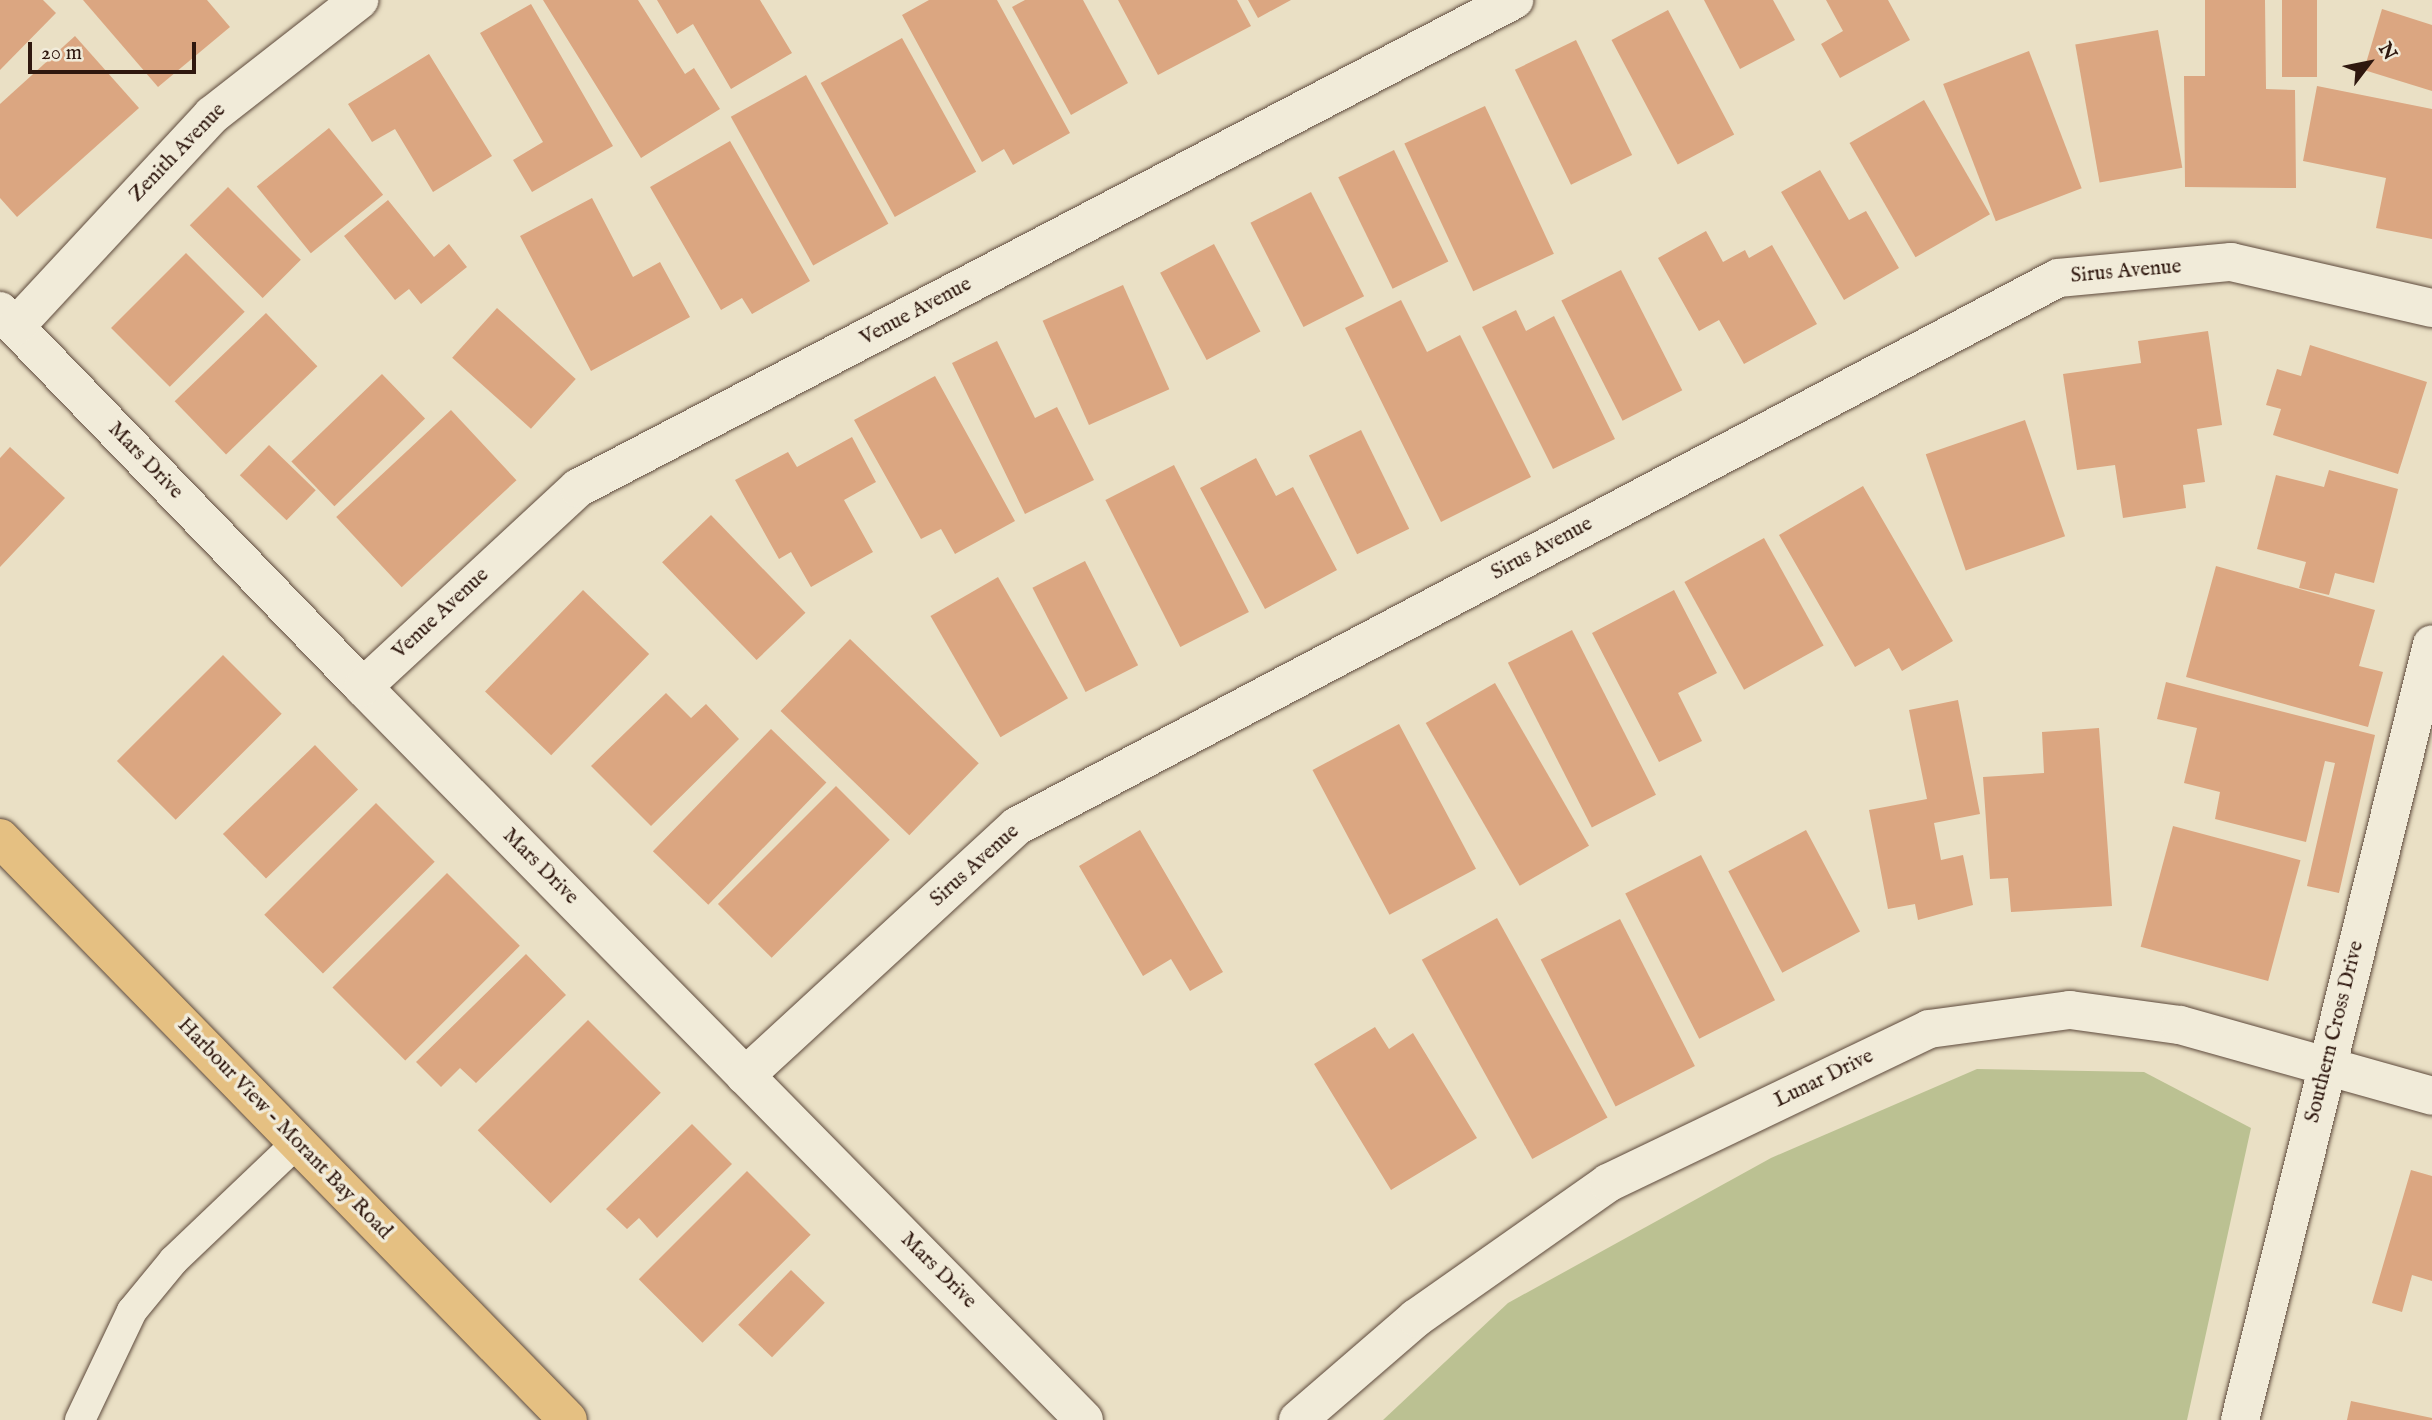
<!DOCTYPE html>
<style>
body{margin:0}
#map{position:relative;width:2432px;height:1420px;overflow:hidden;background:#eae0c5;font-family:"IM FELL English",serif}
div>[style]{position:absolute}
.green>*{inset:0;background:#bbc192}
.building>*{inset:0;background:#dba681;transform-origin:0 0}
.roads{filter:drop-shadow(0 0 2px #5e4a3c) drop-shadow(0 0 2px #5e4a3c)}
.lane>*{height:30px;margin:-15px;padding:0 15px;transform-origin:15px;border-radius:15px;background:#f1ebd9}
.street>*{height:38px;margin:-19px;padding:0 19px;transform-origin:19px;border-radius:19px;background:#f1ebd9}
.highway>*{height:38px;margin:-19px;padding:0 19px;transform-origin:19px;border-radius:19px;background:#e5c082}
span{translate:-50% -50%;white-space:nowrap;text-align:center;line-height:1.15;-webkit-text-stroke:7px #f1ebd9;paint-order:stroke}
.street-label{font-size:21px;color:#2f180f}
.north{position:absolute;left:2334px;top:28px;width:70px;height:70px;-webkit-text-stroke:5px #f1ebd9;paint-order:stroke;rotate:58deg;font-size:19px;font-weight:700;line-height:28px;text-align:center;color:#2f180f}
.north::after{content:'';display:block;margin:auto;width:24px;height:32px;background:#2f180f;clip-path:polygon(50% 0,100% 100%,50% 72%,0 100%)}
.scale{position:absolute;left:28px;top:42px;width:168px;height:32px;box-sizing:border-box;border:4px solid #2f180f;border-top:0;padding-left:9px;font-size:21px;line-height:24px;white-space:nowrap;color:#2f180f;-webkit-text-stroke:5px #f1ebd9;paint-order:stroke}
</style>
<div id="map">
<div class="green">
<i style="clip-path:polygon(1977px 1069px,2144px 1072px,2251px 1128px,2187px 1420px,1383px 1420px,1508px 1303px,1771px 1158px)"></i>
</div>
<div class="building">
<i style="clip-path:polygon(0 0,43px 0,56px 13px,0 70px)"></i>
<i style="clip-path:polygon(83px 0,207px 0,230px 27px,158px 87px)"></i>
<i style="clip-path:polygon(543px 0,638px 0,685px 74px,694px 68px,720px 109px,641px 158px)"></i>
<i style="clip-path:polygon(657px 0,760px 0,792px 53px,731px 89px,693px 24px,677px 34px)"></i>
<i style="clip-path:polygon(929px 0,997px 0,1070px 133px,1013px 165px,1004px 149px,982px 162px,902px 15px)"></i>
<i style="clip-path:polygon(1025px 0,1083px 0,1128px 83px,1071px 115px,1012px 7px)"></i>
<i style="clip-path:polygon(1118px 0,1237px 0,1251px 26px,1158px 75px)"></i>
<i style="clip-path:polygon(1248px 0,1291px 0,1258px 18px)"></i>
<i style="clip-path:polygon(1704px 0,1773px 0,1795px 40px,1740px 69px)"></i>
<i style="clip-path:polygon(1826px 0,1888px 0,1910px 40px,1840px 78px,1821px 44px,1843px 31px)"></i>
<i style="clip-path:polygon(2205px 0,2265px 0,2266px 89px,2295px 90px,2296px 188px,2185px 187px,2184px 76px,2205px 76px)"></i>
<i style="left:2282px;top:0;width:35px;height:77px"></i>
<i style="clip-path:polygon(531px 4px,613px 146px,532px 192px,513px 160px,543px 142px,480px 33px)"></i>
<i style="clip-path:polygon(2382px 9px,2432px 25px,2432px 91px,2364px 70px)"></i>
<i style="left:1668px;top:10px;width:141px;height:64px;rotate:62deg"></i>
<i style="left:2158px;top:30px;width:140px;height:84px;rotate:80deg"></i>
<i style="clip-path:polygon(75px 36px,139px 108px,17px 217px,0 198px,0 104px)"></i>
<i style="left:902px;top:38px;width:153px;height:93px;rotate:61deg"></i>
<i style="left:1576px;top:40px;width:128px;height:68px;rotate:64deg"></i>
<i style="left:2029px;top:51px;width:147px;height:92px;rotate:69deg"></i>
<i style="clip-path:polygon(429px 54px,492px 156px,433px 192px,395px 129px,372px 142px,348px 104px)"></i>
<i style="left:806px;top:75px;width:170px;height:86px;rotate:61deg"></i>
<i style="clip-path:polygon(2317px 86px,2432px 109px,2432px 239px,2376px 228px,2386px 178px,2303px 161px)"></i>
<i style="left:1924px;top:100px;width:132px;height:86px;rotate:60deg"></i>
<i style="left:1485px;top:106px;width:163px;height:89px;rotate:65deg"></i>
<i style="left:329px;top:128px;width:86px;height:93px;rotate:51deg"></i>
<i style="clip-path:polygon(730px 141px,810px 281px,752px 314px,742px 298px,721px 310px,650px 187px)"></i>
<i style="left:1394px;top:150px;width:124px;height:62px;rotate:64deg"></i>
<i style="clip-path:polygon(1820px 170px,1849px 220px,1866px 211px,1899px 268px,1844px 300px,1781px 192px)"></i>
<i style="left:228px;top:187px;width:103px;height:54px;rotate:45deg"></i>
<i style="left:1311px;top:192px;width:117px;height:68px;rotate:63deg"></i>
<i style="clip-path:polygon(592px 198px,633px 277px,660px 262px,690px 317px,591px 371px,520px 236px)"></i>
<i style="clip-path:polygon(388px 200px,434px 257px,449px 244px,467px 267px,421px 304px,409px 289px,395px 300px,344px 236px)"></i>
<i style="clip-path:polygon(1706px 231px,1723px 262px,1745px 250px,1749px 258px,1772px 245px,1817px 324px,1744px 364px,1719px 320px,1699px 331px,1658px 258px)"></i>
<i style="left:1214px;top:244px;width:99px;height:61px;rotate:62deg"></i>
<i style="left:186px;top:253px;width:83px;height:106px;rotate:45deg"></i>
<i style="left:1621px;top:270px;width:135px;height:67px;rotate:63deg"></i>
<i style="left:1123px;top:285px;width:114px;height:88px;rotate:66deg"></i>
<i style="clip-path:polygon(1401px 300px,1427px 352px,1460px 335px,1531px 477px,1441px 522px,1345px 328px)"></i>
<i style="left:497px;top:308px;width:106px;height:67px;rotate:42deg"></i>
<i style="clip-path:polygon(1516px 310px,1526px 331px,1554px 316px,1615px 439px,1553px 469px,1482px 327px)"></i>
<i style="left:266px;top:313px;width:74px;height:127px;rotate:46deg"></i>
<i style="clip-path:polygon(2208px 331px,2222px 425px,2197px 429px,2205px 482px,2183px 485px,2186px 508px,2123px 518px,2115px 465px,2077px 470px,2063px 374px,2141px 363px,2138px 341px)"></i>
<i style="clip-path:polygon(997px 341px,1035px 418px,1057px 407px,1094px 480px,1025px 514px,952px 363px)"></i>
<i style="clip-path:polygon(2310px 345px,2427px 382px,2398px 474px,2273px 435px,2281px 409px,2266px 405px,2277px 369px,2301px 376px)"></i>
<i style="left:382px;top:374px;width:62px;height:126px;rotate:46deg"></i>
<i style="clip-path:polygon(935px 376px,1015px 521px,955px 554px,941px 529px,921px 539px,854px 420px)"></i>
<i style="left:451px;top:410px;width:96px;height:157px;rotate:47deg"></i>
<i style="left:2025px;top:420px;width:123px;height:105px;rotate:71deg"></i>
<i style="left:1361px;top:430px;width:110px;height:58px;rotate:64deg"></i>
<i style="clip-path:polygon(852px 437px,876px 482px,844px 500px,873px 552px,811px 587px,791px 552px,779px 559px,735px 480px,788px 452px,797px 467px)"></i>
<i style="left:269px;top:445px;width:65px;height:42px;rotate:44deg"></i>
<i style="clip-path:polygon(10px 447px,65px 498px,0 567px,0 458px)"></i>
<i style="clip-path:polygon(1256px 458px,1276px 496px,1293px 487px,1337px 570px,1265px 609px,1200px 488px)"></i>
<i style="left:1174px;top:465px;width:165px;height:77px;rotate:63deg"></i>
<i style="clip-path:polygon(2329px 470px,2398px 489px,2374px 583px,2335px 573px,2329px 595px,2299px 588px,2306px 562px,2257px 549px,2276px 475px,2324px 487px)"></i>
<i style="clip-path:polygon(1863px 486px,1953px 641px,1902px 671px,1889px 648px,1855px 667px,1779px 535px)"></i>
<i style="left:711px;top:515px;width:136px;height:68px;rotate:46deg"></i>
<i style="left:1764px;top:538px;width:123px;height:91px;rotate:61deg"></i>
<i style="left:1085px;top:561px;width:117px;height:59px;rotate:63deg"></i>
<i style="clip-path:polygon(2216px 566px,2375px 610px,2359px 666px,2383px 672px,2368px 727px,2186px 677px)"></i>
<i style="left:998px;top:577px;width:140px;height:78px;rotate:60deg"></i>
<i style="left:583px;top:590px;width:92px;height:141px;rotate:44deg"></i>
<i style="clip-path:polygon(1674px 590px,1717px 673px,1678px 693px,1702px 741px,1659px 762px,1592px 633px)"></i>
<i style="left:1572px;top:630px;width:185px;height:72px;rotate:63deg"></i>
<i style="left:850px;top:639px;width:179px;height:100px;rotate:44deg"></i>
<i style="left:223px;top:655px;width:83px;height:150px;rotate:45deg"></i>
<i style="clip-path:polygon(2166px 682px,2375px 735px,2339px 893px,2307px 886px,2335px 763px,2325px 761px,2306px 842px,2215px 819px,2220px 792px,2184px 783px,2197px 728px,2157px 719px)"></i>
<i style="left:1495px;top:683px;width:188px;height:80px;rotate:60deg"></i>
<i style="clip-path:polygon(666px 693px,691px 718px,706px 704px,739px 739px,651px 826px,591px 766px)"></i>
<i style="clip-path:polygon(1958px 700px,1980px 814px,1934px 823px,1941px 860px,1963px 855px,1973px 905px,1918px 920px,1915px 904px,1888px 909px,1869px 810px,1927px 799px,1909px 710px)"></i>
<i style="left:1399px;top:724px;width:164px;height:98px;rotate:62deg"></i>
<i style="clip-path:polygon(2099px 728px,2112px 906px,2011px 912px,2008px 878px,1990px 879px,1983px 777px,2044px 773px,2042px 732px)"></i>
<i style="left:771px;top:729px;width:77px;height:170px;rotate:44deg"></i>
<i style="left:315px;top:745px;width:62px;height:128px;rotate:46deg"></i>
<i style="left:836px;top:786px;width:76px;height:167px;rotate:45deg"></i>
<i style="left:376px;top:803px;width:83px;height:158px;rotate:45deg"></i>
<i style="left:2173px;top:826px;width:132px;height:125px;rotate:15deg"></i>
<i style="clip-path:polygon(1140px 830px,1223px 972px,1190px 991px,1171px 959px,1143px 976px,1079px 866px)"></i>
<i style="left:1806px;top:830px;width:115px;height:88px;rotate:62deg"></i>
<i style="left:1701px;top:855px;width:163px;height:85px;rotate:63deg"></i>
<i style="left:447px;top:873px;width:103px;height:162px;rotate:45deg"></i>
<i style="left:1497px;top:918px;width:228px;height:86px;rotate:61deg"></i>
<i style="left:1620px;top:919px;width:165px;height:89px;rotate:63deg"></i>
<i style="clip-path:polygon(526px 954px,566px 995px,476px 1083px,460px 1068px,441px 1087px,416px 1062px)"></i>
<i style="left:588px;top:1020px;width:103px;height:156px;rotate:45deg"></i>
<i style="clip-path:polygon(1375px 1027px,1389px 1049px,1413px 1033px,1477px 1138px,1391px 1190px,1314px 1064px)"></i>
<i style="clip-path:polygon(692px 1124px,732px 1164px,657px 1238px,639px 1218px,627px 1229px,606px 1209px)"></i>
<i style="clip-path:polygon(2411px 1170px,2432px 1176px,2432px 1281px,2412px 1275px,2402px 1312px,2372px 1303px)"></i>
<i style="left:747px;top:1171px;width:90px;height:153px;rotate:45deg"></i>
<i style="left:791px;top:1270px;width:47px;height:76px;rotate:44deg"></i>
<i style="clip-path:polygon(2351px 1401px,2432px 1418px,2432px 1420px,2347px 1420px)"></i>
</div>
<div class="roads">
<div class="lane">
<i style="left:80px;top:1420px;width:121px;rotate:-64.5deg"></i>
<i style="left:132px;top:1311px;width:66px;rotate:-50.5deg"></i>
<i style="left:174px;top:1260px;width:170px;rotate:-43.6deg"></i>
</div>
<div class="street">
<i style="left:0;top:311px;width:523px;rotate:46.01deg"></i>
<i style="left:363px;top:687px;width:1028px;rotate:45.47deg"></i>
<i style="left:16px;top:326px;width:288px;rotate:-47.1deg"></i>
<i style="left:212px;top:115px;width:187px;rotate:-38deg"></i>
<i style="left:363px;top:687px;width:293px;rotate:-42.8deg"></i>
<i style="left:578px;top:488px;width:1056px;rotate:-27.54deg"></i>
<i style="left:745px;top:1076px;width:369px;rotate:-42.6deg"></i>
<i style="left:1017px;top:826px;width:1176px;rotate:-27.76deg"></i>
<i style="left:2058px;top:278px;width:174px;rotate:-5.3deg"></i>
<i style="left:2231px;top:262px;width:206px;rotate:12.9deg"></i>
<i style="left:1298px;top:1420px;width:156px;rotate:-40.8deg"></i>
<i style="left:1416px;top:1318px;width:235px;rotate:-35.1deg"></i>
<i style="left:1608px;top:1183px;width:356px;rotate:-25.6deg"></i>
<i style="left:1929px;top:1029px;width:142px;rotate:-7.7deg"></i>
<i style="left:2070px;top:1010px;width:111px;rotate:7.8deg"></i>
<i style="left:2180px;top:1025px;width:262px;rotate:15.7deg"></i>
<i style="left:2240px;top:1420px;width:799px;rotate:-76.1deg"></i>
</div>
<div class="highway">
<i style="left:0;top:838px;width:813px;rotate:45.7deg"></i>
</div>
</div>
<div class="street-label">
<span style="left:178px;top:153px;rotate:-46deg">Zenith Avenue</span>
<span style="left:2126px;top:272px;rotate:-5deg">Sirus Avenue</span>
<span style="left:916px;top:312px;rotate:-28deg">Venue Avenue</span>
<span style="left:145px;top:461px;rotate:46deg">Mars Drive</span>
<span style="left:1542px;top:549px;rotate:-28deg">Sirus Avenue</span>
<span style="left:441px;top:614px;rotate:-43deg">Venue Avenue</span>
<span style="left:975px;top:866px;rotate:-42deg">Sirus Avenue</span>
<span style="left:540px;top:867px;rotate:45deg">Mars Drive</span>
<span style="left:2335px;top:1032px;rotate:-76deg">Southern Cross Drive</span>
<span style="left:1824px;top:1079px;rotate:-26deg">Lunar Drive</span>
<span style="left:284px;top:1129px;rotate:46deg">Harbour View - Morant Bay Road</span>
<span style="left:938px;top:1271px;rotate:45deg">Mars Drive</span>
</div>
<div class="north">N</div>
<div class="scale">20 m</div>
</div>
